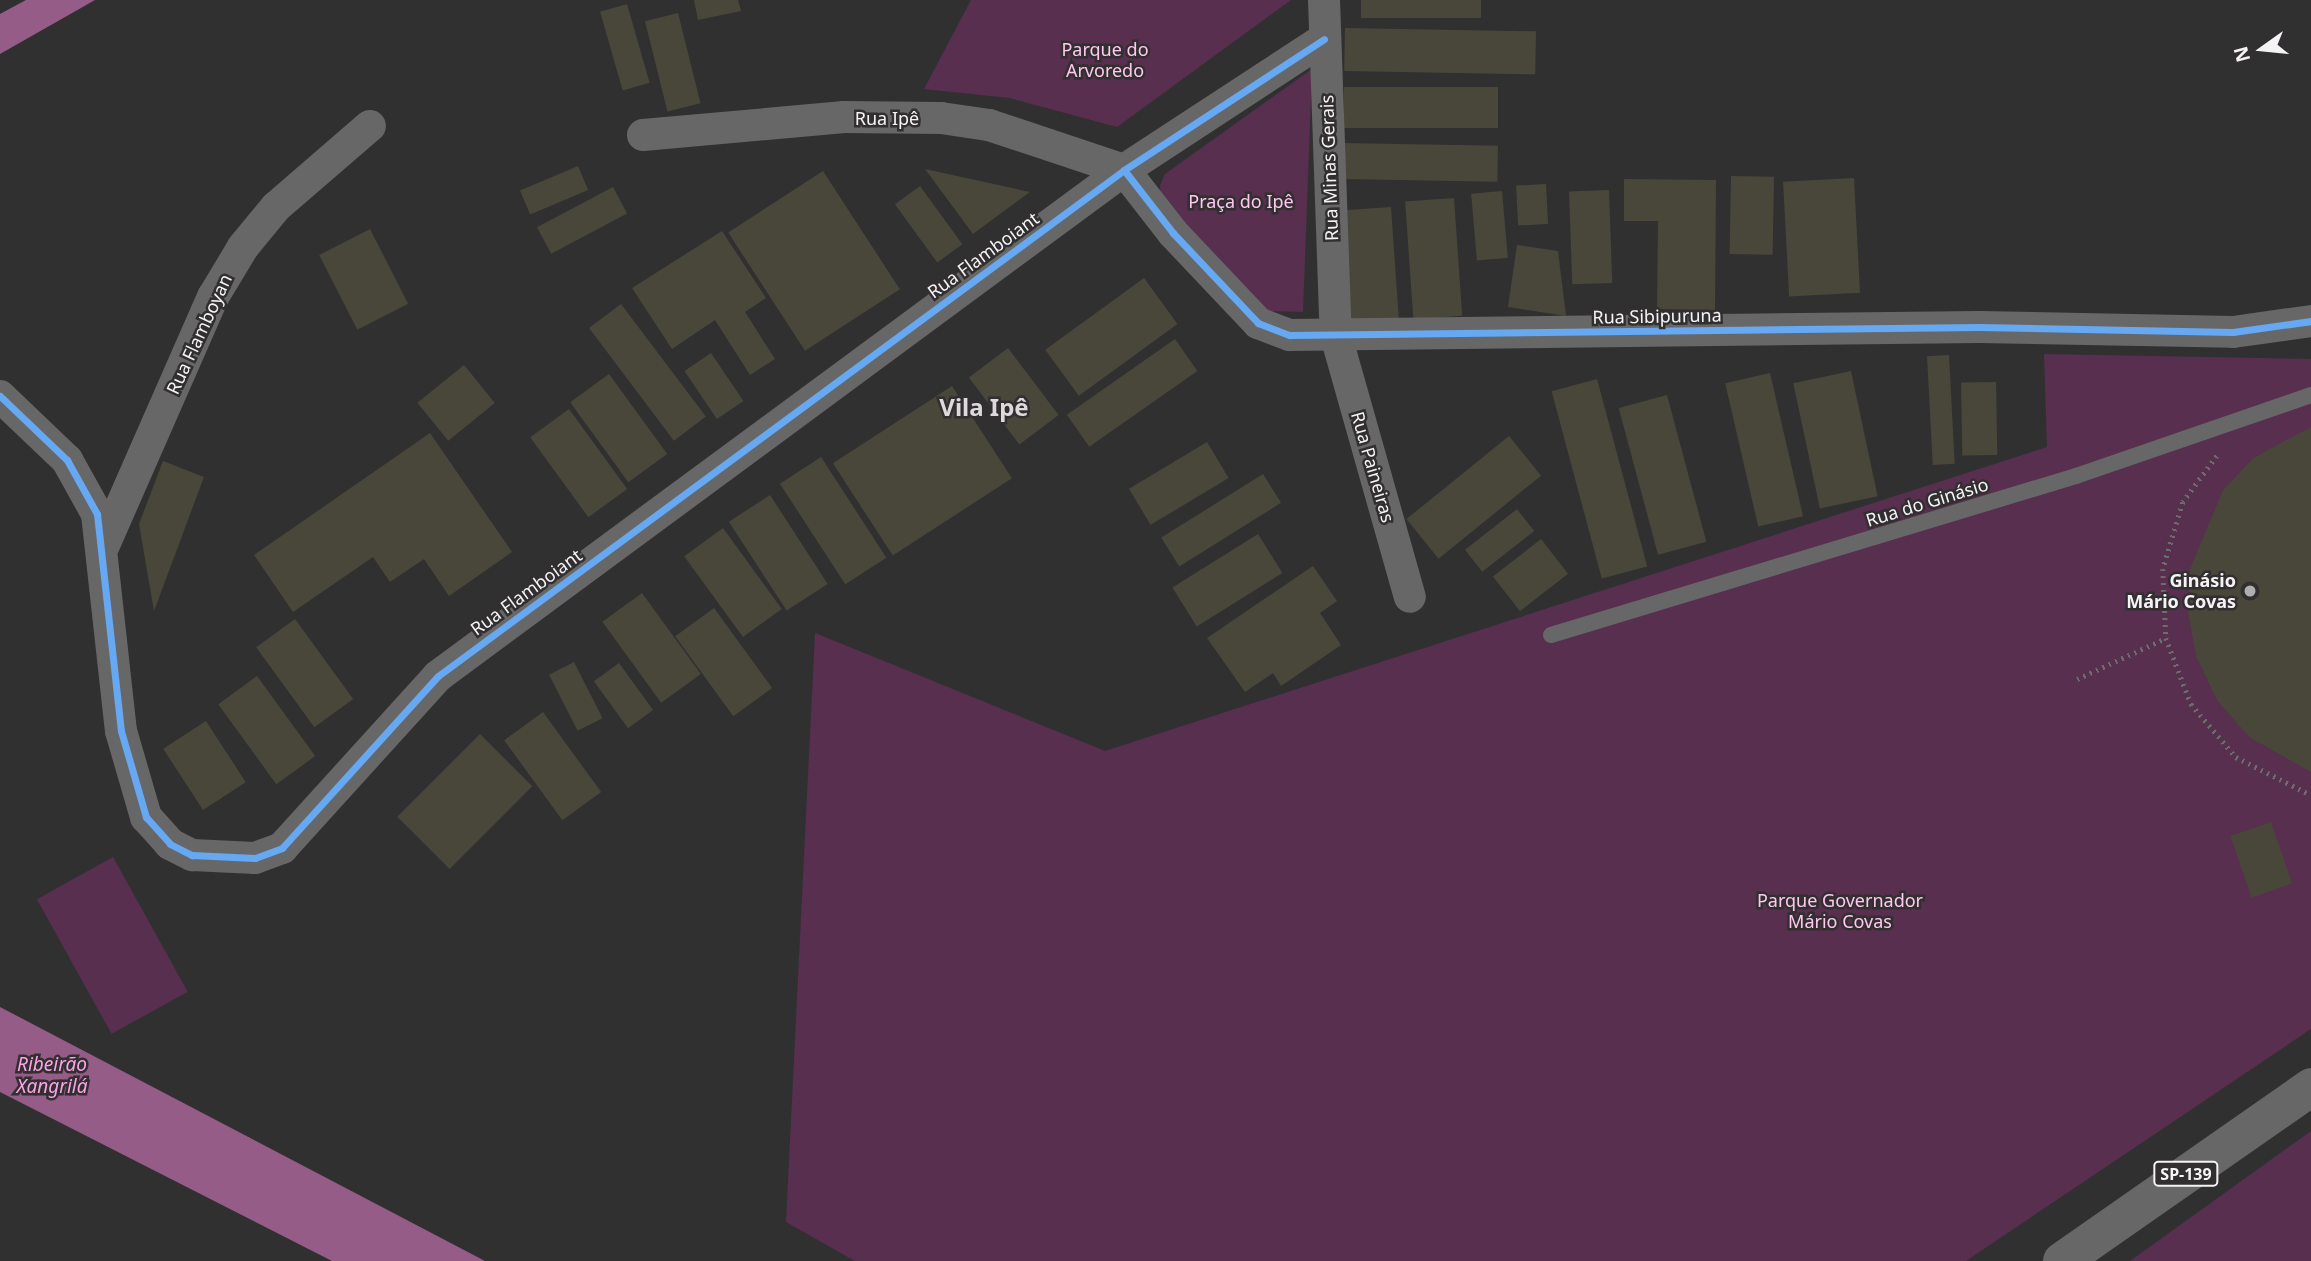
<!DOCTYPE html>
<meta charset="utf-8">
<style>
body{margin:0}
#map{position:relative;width:2311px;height:1261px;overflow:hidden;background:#313031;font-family:"Noto Sans",sans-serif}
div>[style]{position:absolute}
.green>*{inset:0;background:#582f4f;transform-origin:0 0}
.water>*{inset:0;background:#955c88}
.building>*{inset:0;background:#49463a;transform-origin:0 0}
.path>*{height:4.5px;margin-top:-2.25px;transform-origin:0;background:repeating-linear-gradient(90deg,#6d6d6d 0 2px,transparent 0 7px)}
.service>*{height:16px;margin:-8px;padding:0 8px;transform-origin:8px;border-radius:8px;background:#676767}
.minor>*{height:32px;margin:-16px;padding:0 16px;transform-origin:16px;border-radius:16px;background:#676767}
.primary>*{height:38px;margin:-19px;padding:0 19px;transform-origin:19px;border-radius:19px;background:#686768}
.cycleway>*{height:7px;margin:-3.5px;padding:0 3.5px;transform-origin:3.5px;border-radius:3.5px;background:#66a8f1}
.dots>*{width:19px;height:19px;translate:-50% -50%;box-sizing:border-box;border:4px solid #322f31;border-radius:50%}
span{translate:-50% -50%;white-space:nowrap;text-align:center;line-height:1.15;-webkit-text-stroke:5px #322f31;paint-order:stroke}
.shield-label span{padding:2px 5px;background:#322f31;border:2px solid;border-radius:5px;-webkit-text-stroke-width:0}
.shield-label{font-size:16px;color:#f5f3f5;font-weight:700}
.park-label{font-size:18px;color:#ffc7f0}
.street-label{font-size:18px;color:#f5f3f5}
.poi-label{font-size:18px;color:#f5f3f5;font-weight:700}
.right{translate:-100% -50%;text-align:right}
.water-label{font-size:19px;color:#fca3e8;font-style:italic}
.district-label{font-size:24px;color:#ddd9dc;font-weight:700}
.north{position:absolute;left:2227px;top:14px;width:70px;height:70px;-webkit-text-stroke:5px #322f31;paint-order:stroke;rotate:255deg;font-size:19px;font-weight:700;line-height:28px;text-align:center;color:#f5f3f5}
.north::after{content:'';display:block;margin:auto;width:24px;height:32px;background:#f5f3f5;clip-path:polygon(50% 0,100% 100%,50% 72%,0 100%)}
</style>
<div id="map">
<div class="green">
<i style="clip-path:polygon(971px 0,1291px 0,1117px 127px,1010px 98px,924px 89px)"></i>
<i style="clip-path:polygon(1312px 69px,1303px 312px,1269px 311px,1252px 306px,1161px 195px,1160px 185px,1165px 174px)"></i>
<i style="clip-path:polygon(2044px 354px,2311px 359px,2311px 1029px,1966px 1261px,855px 1261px,786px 1222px,815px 633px,1105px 751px,2047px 447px)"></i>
<i style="left:113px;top:857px;width:154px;height:87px;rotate:61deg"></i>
<i style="clip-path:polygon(2311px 1131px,2311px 1261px,2130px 1261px)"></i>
</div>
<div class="water">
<i style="clip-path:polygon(26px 0,95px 0,0 54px,0 14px)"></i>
<i style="clip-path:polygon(0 1007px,485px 1261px,332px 1261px,0 1092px)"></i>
</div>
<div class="building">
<i style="clip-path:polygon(694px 0,738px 0,741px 11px,698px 20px)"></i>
<i style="left:1361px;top:0;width:120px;height:18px"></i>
<i style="left:627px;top:4px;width:82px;height:28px;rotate:74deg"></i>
<i style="left:678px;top:13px;width:93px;height:34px;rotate:76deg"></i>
<i style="left:1345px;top:28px;width:191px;height:43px;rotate:1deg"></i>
<i style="left:1344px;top:87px;width:154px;height:41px"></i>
<i style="left:1342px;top:143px;width:156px;height:36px;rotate:1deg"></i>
<i style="left:578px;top:166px;width:26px;height:63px;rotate:67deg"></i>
<i style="clip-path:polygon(925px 169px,1030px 192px,973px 234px)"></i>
<i style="left:823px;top:171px;width:141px;height:113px;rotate:57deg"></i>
<i style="left:1731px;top:176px;width:43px;height:78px;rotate:1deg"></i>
<i style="left:1854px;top:178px;width:115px;height:71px;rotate:87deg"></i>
<i style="clip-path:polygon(1624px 179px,1716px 180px,1715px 310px,1657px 309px,1658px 221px,1624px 221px)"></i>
<i style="left:1546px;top:184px;width:40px;height:30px;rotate:87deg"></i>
<i style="left:920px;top:186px;width:72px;height:31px;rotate:54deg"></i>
<i style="left:613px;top:187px;width:30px;height:86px;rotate:62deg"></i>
<i style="left:1609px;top:190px;width:93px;height:40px;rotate:88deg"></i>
<i style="left:1502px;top:191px;width:67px;height:31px;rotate:85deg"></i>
<i style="left:1454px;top:198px;width:118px;height:49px;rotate:86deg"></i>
<i style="left:1391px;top:207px;width:113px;height:51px;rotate:86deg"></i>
<i style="left:370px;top:229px;width:84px;height:57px;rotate:63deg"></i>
<i style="clip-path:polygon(722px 231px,766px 298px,745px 312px,775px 359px,750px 375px,715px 320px,672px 349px,632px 288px)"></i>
<i style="clip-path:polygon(1517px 245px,1558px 251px,1566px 316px,1508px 307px)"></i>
<i style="left:1144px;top:278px;width:57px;height:122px;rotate:54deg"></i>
<i style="left:621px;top:304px;width:141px;height:40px;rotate:53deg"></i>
<i style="left:1175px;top:339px;width:39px;height:132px;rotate:55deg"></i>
<i style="left:1008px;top:348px;width:84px;height:49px;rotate:53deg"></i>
<i style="left:711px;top:353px;width:58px;height:32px;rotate:56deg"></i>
<i style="left:1949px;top:355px;width:109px;height:22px;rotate:87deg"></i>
<i style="left:464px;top:365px;width:49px;height:60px;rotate:51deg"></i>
<i style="left:1851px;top:371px;width:128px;height:59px;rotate:78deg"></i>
<i style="left:1770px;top:373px;width:147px;height:46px;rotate:77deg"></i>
<i style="left:609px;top:374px;width:99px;height:48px;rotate:54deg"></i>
<i style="left:1597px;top:379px;width:194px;height:47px;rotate:75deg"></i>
<i style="left:1996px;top:382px;width:73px;height:35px;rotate:89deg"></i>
<i style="left:952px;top:386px;width:110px;height:142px;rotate:57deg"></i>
<i style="left:1667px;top:395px;width:152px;height:50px;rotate:75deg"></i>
<i style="left:569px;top:409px;width:99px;height:48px;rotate:54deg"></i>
<i style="clip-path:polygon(2311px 427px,2311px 772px,2249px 737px,2217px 700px,2196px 656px,2188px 613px,2190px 569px,2223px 490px,2253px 458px)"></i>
<i style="clip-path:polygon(430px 433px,512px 552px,449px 596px,424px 559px,390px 582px,373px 557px,293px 612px,254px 555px)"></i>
<i style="left:1509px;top:436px;width:51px;height:132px;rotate:51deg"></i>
<i style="left:1207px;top:442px;width:42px;height:91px;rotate:59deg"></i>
<i style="left:821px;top:457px;width:120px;height:49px;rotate:57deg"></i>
<i style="clip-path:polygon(163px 461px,204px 477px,154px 611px,139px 524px)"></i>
<i style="left:1263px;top:474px;width:34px;height:120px;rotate:58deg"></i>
<i style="left:770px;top:495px;width:106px;height:49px;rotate:57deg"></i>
<i style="left:1517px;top:509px;width:28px;height:66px;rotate:52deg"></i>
<i style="left:723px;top:528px;width:100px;height:48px;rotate:54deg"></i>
<i style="left:1258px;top:534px;width:46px;height:101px;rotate:58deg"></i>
<i style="left:1541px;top:539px;width:44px;height:61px;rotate:52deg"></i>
<i style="clip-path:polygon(1313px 566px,1337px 601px,1320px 613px,1341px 645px,1281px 686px,1273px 673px,1245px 692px,1207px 638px)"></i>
<i style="left:642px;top:593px;width:100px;height:49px;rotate:54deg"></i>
<i style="left:714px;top:608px;width:99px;height:48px;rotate:54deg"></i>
<i style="left:295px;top:619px;width:99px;height:48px;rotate:54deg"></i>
<i style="left:574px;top:662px;width:63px;height:28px;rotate:63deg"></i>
<i style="left:619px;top:663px;width:58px;height:31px;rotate:54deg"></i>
<i style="left:257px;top:676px;width:99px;height:48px;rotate:54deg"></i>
<i style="left:543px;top:712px;width:99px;height:48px;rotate:54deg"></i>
<i style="left:206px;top:721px;width:73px;height:51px;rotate:57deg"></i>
<i style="left:480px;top:734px;width:74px;height:117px;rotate:45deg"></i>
<i style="left:2271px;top:822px;width:65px;height:43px;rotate:71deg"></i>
</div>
<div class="path">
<i style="left:2217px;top:456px;width:57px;rotate:126.5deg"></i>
<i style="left:2183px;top:502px;width:70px;rotate:106.6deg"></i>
<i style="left:2163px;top:569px;width:69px;rotate:87.5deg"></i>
<i style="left:2166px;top:638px;width:71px;rotate:69.3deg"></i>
<i style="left:2191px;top:704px;width:70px;rotate:49.7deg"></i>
<i style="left:2236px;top:757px;width:84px;rotate:26.9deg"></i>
<i style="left:2077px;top:679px;width:98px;rotate:-24.7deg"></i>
</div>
<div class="service">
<i style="left:1551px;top:635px;width:549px;rotate:-16.85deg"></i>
<i style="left:2076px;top:476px;width:249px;rotate:-19deg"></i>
</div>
<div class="minor">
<i style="left:1324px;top:0;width:336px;rotate:88deg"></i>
<i style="left:1336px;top:336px;width:271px;rotate:74.2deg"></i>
<i style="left:643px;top:135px;width:202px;rotate:-5.1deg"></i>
<i style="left:844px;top:117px;width:97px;rotate:0.6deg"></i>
<i style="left:941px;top:118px;width:49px;rotate:8.3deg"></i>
<i style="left:989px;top:125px;width:142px;rotate:18.4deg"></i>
<i style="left:1124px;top:170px;width:80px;rotate:52.1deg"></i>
<i style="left:1173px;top:233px;width:124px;rotate:46.6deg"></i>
<i style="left:1258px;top:323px;width:34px;rotate:21deg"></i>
<i style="left:1290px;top:335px;width:689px;rotate:-0.67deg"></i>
<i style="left:1979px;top:327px;width:254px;rotate:1.1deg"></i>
<i style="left:2233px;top:332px;width:79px;rotate:-8deg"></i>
<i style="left:0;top:396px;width:93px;rotate:43.7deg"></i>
<i style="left:67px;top:460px;width:62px;rotate:60.9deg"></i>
<i style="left:97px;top:514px;width:218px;rotate:83.7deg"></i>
<i style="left:121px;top:731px;width:90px;rotate:73.8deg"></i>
<i style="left:146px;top:817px;width:36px;rotate:48deg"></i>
<i style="left:170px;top:844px;width:25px;rotate:27deg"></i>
<i style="left:192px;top:855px;width:63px;rotate:2.7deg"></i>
<i style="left:255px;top:858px;width:29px;rotate:-20deg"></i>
<i style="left:282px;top:848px;width:232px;rotate:-47.8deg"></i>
<i style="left:438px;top:676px;width:852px;rotate:-36.41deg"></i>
<i style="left:1124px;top:170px;width:239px;rotate:-33.2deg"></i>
<i style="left:104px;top:545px;width:271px;rotate:-66.3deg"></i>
<i style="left:213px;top:297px;width:58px;rotate:-59deg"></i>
<i style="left:243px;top:247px;width:52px;rotate:-50.5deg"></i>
<i style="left:276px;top:207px;width:124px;rotate:-40.8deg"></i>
</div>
<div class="primary">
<i style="left:2062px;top:1261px;width:304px;rotate:-34.9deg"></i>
</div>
<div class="cycleway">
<i style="left:1124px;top:170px;width:80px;rotate:52.1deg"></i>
<i style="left:1173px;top:233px;width:124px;rotate:46.6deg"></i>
<i style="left:1258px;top:323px;width:34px;rotate:21deg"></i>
<i style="left:1290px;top:335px;width:689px;rotate:-0.67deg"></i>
<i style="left:1979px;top:327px;width:254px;rotate:1.1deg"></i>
<i style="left:2233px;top:332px;width:79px;rotate:-8deg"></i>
<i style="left:0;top:396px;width:93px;rotate:43.7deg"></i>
<i style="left:67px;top:460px;width:62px;rotate:60.9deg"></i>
<i style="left:97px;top:514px;width:218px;rotate:83.7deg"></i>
<i style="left:121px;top:731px;width:90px;rotate:73.8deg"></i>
<i style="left:146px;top:817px;width:36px;rotate:48deg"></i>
<i style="left:170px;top:844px;width:25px;rotate:27deg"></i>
<i style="left:192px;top:855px;width:63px;rotate:2.7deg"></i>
<i style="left:255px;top:858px;width:29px;rotate:-20deg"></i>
<i style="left:282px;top:848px;width:232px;rotate:-47.8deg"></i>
<i style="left:438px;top:676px;width:852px;rotate:-36.41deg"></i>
<i style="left:1124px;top:170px;width:239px;rotate:-33.2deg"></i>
</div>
<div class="dots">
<i style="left:2250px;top:591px;background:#b0afb0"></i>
</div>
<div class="shield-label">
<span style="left:2186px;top:1174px">SP-139</span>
</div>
<div class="park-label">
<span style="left:1105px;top:60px">Parque do<br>Arvoredo</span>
<span style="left:1241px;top:201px">Praça do Ipê</span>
<span style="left:1840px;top:911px">Parque Governador<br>Mário Covas</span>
</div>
<div class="street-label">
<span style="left:887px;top:118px">Rua Ipê</span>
<span style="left:1329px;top:168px;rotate:-92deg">Rua Minas Gerais</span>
<span style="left:983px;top:255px;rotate:-36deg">Rua Flamboiant</span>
<span style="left:1657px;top:316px;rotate:-1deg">Rua Sibipuruna</span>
<span style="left:199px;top:334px;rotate:-65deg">Rua Flamboyan</span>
<span style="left:1373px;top:467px;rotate:74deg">Rua Paineiras</span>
<span style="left:1927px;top:502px;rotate:-17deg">Rua do Ginásio</span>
<span style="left:526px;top:592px;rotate:-36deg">Rua Flamboiant</span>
</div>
<div class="poi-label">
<span class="right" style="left:2236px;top:591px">Ginásio<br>Mário Covas</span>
</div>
<div class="water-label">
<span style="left:52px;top:1076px">Ribeirão<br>Xangrilá</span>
</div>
<div class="district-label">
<span style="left:984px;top:407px">Vila Ipê</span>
</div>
<div class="north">N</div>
</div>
